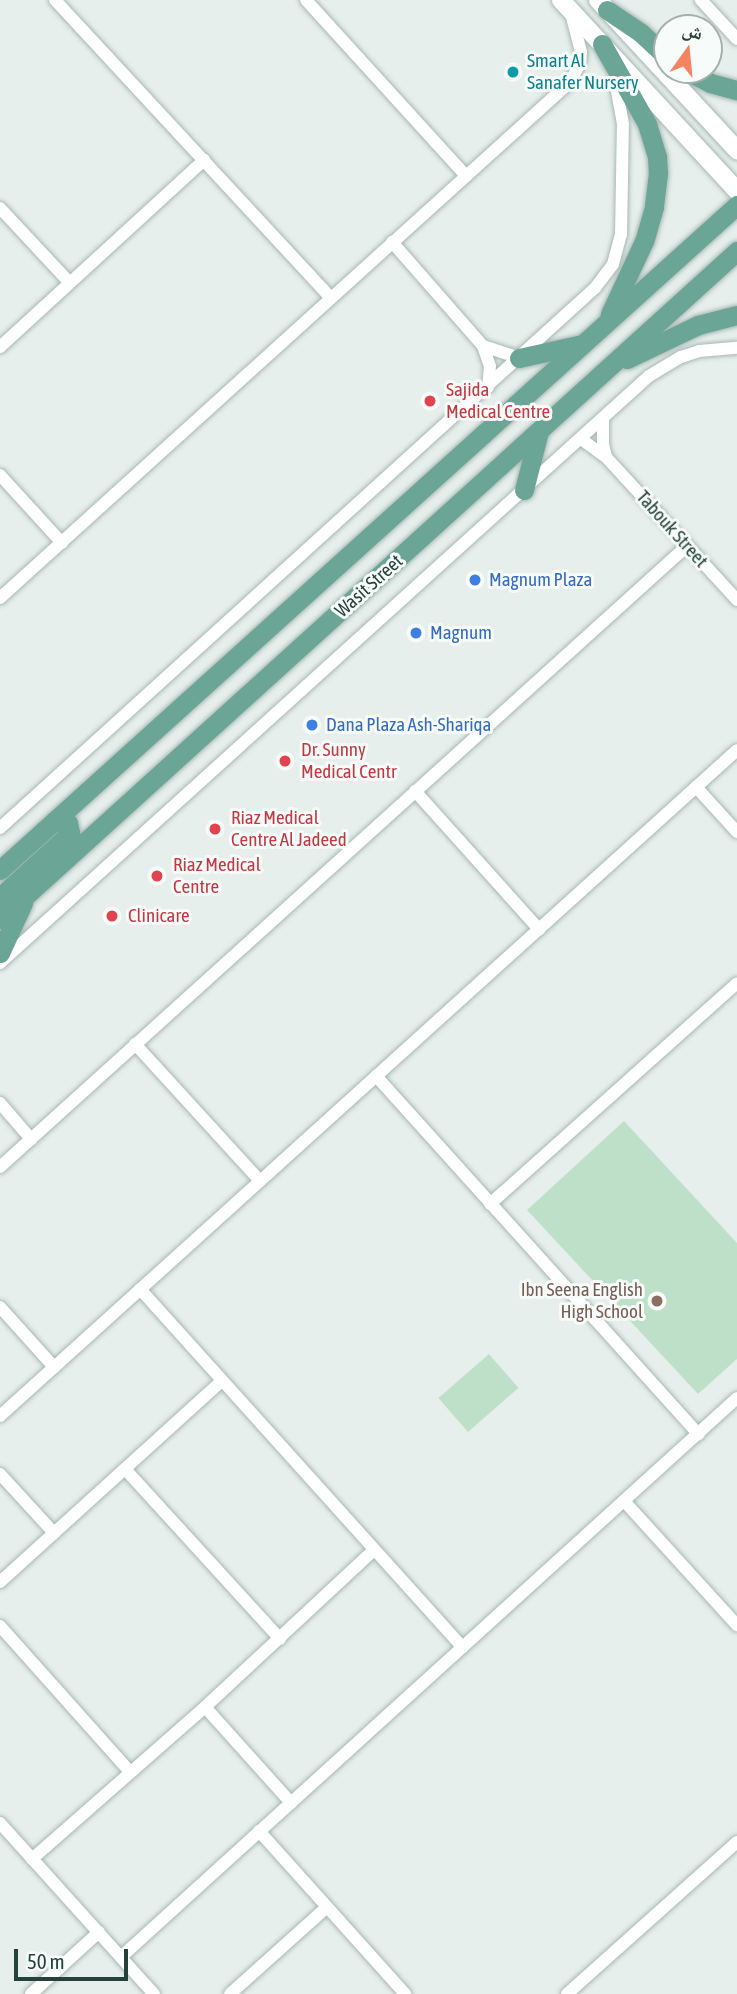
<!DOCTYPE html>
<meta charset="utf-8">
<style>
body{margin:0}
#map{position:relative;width:737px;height:1994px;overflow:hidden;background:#e6efeb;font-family:"Asap Condensed","Noto Naskh Arabic",sans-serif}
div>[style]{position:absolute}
.green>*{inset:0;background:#bfe0c8;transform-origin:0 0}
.roads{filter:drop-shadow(0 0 2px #a8b8b2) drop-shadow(0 0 2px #a8b8b2)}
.minor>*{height:12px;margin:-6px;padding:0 6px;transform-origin:6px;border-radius:6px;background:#fff}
.secondary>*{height:18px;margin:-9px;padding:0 9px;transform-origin:9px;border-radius:9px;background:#fff}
.primary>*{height:19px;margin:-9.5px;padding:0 9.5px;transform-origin:9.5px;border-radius:9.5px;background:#6aa596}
.dots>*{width:19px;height:19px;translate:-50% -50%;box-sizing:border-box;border:4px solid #f7fbf9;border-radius:50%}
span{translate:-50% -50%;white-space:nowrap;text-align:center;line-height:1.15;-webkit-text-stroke:6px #f7fbf9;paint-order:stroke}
.culture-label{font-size:19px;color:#0d838f}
.left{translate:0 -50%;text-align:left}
.health-label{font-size:19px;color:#be3a42}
.street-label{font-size:19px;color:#24423a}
.shop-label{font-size:19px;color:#366cbe}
.education-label{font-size:19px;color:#785e54}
.right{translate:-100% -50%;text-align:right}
.north{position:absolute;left:653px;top:14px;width:70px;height:70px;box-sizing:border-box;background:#f7fbf9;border:2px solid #a3b1ad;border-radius:50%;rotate:15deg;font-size:19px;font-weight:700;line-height:28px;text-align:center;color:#24423a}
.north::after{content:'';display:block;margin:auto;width:24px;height:32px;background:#f4845f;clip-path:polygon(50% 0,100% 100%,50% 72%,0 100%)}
.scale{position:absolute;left:14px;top:1949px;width:114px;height:32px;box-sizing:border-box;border:4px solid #24423a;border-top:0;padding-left:9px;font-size:21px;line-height:24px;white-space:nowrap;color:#24423a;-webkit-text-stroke:5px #f7fbf9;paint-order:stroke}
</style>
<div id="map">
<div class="green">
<i style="clip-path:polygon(624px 1121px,737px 1243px,737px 1359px,698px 1394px,527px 1210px)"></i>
<i style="left:489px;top:1354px;width:45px;height:67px;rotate:49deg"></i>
</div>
<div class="roads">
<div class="minor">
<i style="left:55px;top:0;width:405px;rotate:47.2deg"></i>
<i style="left:306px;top:0;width:238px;rotate:47.7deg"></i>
<i style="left:701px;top:0;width:53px;rotate:47.3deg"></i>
<i style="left:0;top:208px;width:101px;rotate:47deg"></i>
<i style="left:392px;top:242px;width:138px;rotate:48.8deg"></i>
<i style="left:483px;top:346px;width:21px;rotate:71deg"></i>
<i style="left:490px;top:366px;width:21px;rotate:95deg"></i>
<i style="left:483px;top:346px;width:38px;rotate:18deg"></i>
<i style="left:0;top:347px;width:277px;rotate:-42.5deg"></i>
<i style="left:603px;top:418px;width:26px;rotate:90deg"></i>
<i style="left:603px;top:444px;width:13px;rotate:77deg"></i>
<i style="left:581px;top:439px;width:31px;rotate:36deg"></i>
<i style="left:606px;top:457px;width:194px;rotate:47.5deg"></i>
<i style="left:0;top:475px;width:92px;rotate:47.6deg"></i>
<i style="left:0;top:598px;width:769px;rotate:-42.15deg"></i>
<i style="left:570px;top:82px;width:21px;rotate:-62deg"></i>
<i style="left:580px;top:63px;width:11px;rotate:-85deg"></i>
<i style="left:581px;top:52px;width:40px;rotate:-104.4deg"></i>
<i style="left:696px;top:787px;width:61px;rotate:47.7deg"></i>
<i style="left:415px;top:791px;width:186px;rotate:48.1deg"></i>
<i style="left:0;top:828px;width:804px;rotate:-42.23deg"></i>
<i style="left:595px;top:288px;width:30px;rotate:-53deg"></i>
<i style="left:613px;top:264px;width:30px;rotate:-75deg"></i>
<i style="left:621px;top:235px;width:111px;rotate:-89deg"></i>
<i style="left:623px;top:124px;width:44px;rotate:-100.5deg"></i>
<i style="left:0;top:963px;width:875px;rotate:-42.13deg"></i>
<i style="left:649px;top:376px;width:37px;rotate:-31deg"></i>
<i style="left:681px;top:357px;width:19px;rotate:-18deg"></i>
<i style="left:699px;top:351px;width:38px;rotate:-5deg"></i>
<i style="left:135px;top:1044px;width:185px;rotate:47.6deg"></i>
<i style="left:376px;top:1076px;width:482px;rotate:48deg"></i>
<i style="left:0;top:1103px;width:48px;rotate:49.3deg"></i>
<i style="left:0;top:1167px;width:926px;rotate:-42.11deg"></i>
<i style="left:490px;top:1204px;width:331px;rotate:-41.8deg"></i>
<i style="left:140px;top:1289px;width:482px;rotate:48deg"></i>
<i style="left:0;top:1307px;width:81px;rotate:48deg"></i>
<i style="left:0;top:1416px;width:993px;rotate:-42.1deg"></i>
<i style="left:125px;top:1469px;width:230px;rotate:47.6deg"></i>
<i style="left:0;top:1474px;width:80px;rotate:47.5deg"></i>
<i style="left:624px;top:1501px;width:168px;rotate:47.7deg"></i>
<i style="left:0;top:1582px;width:299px;rotate:-42.2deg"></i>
<i style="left:0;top:1626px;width:195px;rotate:48.3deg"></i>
<i style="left:205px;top:1707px;width:129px;rotate:48.1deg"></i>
<i style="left:0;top:1823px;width:230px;rotate:48deg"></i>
<i style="left:259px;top:1831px;width:219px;rotate:48.1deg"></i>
<i style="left:32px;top:1859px;width:230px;rotate:-41.3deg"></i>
<i style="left:205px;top:1707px;width:231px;rotate:-42.9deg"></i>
<i style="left:121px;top:1957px;width:832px;rotate:-42.22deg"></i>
<i style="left:31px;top:1994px;width:92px;rotate:-42.4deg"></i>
<i style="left:230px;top:1994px;width:130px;rotate:-41.9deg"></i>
<i style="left:567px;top:1994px;width:228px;rotate:-41.8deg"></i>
</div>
<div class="secondary">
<i style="left:561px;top:0;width:260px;rotate:47.3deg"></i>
<i style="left:598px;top:0;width:205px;rotate:47.2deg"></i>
</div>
<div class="primary">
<i style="left:607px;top:10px;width:41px;rotate:34.1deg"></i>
<i style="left:641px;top:33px;width:35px;rotate:43deg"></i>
<i style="left:602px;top:44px;width:92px;rotate:60.6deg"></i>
<i style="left:647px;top:124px;width:34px;rotate:73deg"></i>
<i style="left:657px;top:156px;width:17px;rotate:87deg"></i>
<i style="left:658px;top:173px;width:34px;rotate:97deg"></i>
<i style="left:654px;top:207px;width:35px;rotate:106deg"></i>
<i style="left:644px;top:241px;width:81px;rotate:115deg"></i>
<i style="left:685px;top:70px;width:28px;rotate:27deg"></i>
<i style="left:710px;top:83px;width:28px;rotate:15deg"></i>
<i style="left:519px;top:358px;width:65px;rotate:-12.5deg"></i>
<i style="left:627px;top:359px;width:79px;rotate:-25.6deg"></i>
<i style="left:698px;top:325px;width:40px;rotate:-14.4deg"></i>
<i style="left:524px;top:490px;width:61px;rotate:-75.7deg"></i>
<i style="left:0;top:870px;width:993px;rotate:-42.06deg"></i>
<i style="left:0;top:897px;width:95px;rotate:-42.4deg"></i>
<i style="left:70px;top:833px;width:10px;rotate:-101deg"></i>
<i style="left:68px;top:823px;width:14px;rotate:-172deg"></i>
<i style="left:0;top:919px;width:995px;rotate:-42.19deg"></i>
<i style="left:0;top:953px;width:55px;rotate:-65.3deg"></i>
</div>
</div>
<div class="dots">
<i style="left:513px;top:72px;background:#0f9aa8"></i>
<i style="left:430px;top:401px;background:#e0444e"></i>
<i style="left:475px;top:580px;background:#3f7fe0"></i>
<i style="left:416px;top:633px;background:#3f7fe0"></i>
<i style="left:312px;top:725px;background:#3f7fe0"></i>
<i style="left:285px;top:761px;background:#e0444e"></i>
<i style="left:215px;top:829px;background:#e0444e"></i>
<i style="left:157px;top:876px;background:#e0444e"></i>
<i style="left:112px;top:916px;background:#e0444e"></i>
<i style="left:657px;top:1301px;background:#8d6e63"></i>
</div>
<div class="culture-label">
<span class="left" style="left:527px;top:72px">Smart Al<br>Sanafer Nursery</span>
</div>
<div class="health-label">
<span class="left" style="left:446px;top:401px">Sajida<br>Medical Centre</span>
<span class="left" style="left:301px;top:761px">Dr. Sunny<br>Medical Centr</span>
<span class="left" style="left:231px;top:829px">Riaz Medical<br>Centre Al Jadeed</span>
<span class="left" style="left:173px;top:876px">Riaz Medical<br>Centre</span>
<span class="left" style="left:128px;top:916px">Clinicare</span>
</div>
<div class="street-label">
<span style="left:672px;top:529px;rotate:48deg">Tabouk Street</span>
<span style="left:369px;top:586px;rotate:-42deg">Wasit Street</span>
</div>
<div class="shop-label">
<span class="left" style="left:489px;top:580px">Magnum Plaza</span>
<span class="left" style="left:430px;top:633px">Magnum</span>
<span class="left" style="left:326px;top:725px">Dana Plaza Ash-Shariqa</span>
</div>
<div class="education-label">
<span class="right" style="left:643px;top:1301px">Ibn Seena English<br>High School</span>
</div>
<div class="north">ش</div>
<div class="scale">50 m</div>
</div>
